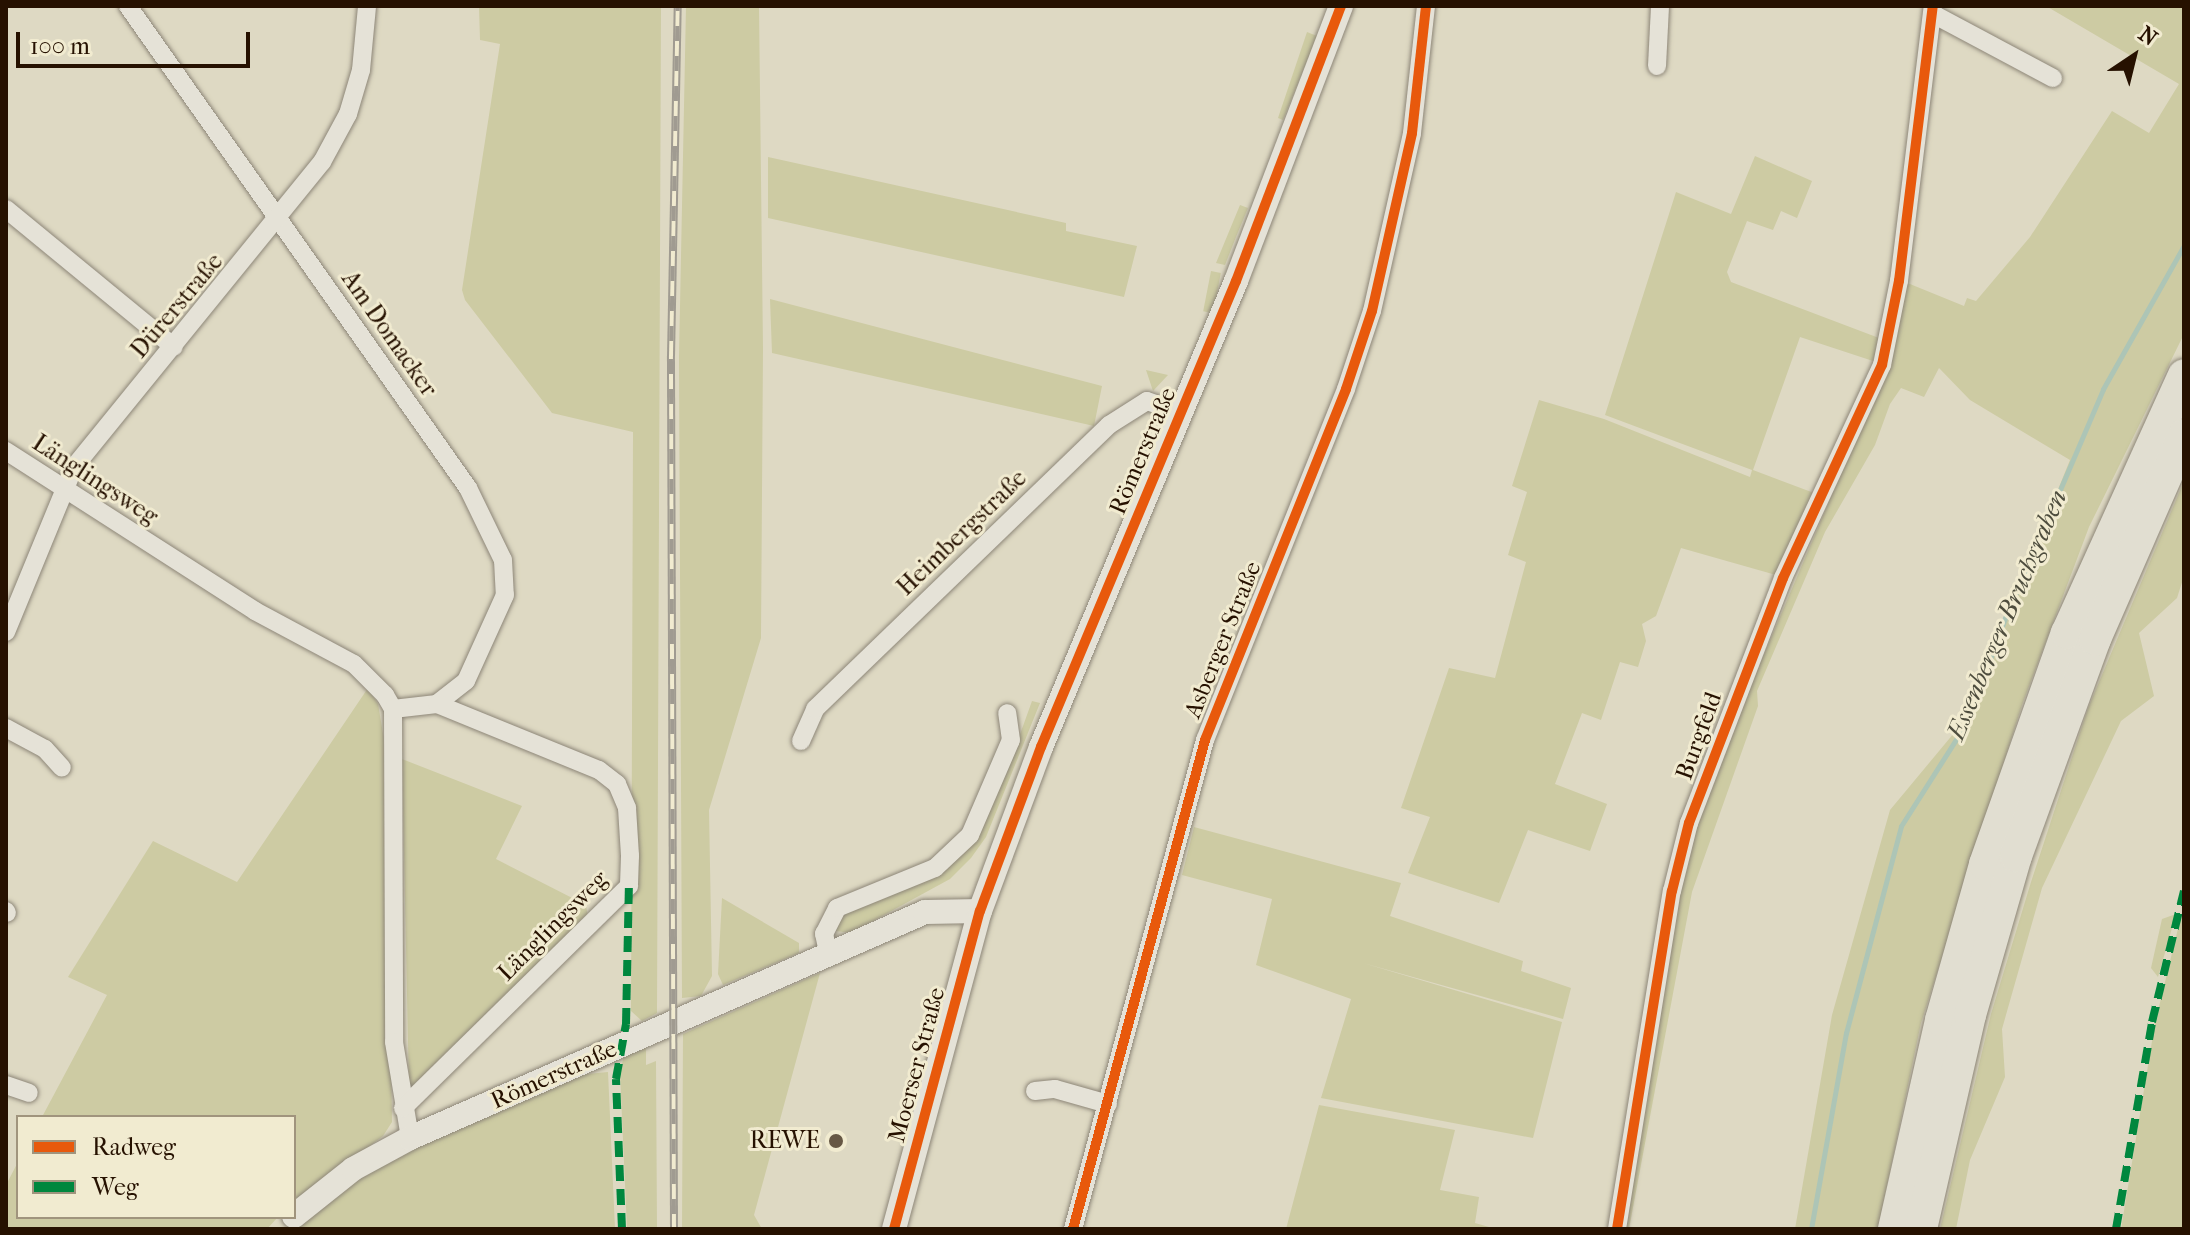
<!DOCTYPE html>
<meta charset="utf-8">
<style>
body{margin:0}
#map{position:relative;width:2190px;height:1235px;overflow:hidden;background:#ded9c3;font-family:"IM FELL French Canon",serif}
div>[style]{position:absolute}
.green>*{inset:0;background:#cdcba3;transform-origin:0 0}
.stream>*{height:5px;margin:-2.5px;padding:0 2.5px;transform-origin:2.5px;border-radius:2.5px;background:#adc5b6}
.roads{filter:drop-shadow(0 0 2px #8d8678) drop-shadow(0 0 2px #8d8678)}
.street>*{height:18px;margin:-9px;padding:0 9px;transform-origin:9px;border-radius:9px;background:#e5e2d7}
.secondary>*{height:24px;margin:-12px;padding:0 12px;transform-origin:12px;border-radius:12px;background:#e5e2d7}
.highway>*{height:32px;margin:-16px;padding:0 16px;transform-origin:16px;border-radius:16px;background:#e1ded1}
.rail>*{height:8px;margin-top:-4px;transform-origin:0;background:repeating-linear-gradient(90deg,#f1ebd0 0 15px,#a09b91 0 30px);box-sizing:border-box;border-block:2px solid #a09b91}
.quiet>*{height:8px;margin-top:-4px;transform-origin:0;background:repeating-linear-gradient(90deg,#00873e 0 16px,transparent 0 24px)}
.cycleway>*{height:10px;margin:-5px;padding:0 5px;transform-origin:5px;border-radius:5px;background:#e8590c}
.dots>*{width:22px;height:22px;translate:-50% -50%;box-sizing:border-box;border:4px solid #f1ebd0;border-radius:50%}
span{translate:-50% -50%;white-space:nowrap;text-align:center;line-height:1.15;-webkit-text-stroke:6px #f1ebd0;paint-order:stroke}
.street-label{font-size:24px;color:#261100}
.poi-label{font-size:24px;color:#261100}
.right{translate:-100% -50%;text-align:right}
.water-label{font-size:26px;color:#4e4d3e;font-style:italic}
.frame{position:absolute;inset:0;border:8px solid #261100;pointer-events:none}
.legend{position:absolute;left:16px;top:1115px;width:280px;height:104px;box-sizing:border-box;background:#f1ebd0;border:2px solid #a0947d;margin:0;padding:10px 14px;list-style:none;font-size:24px;color:#261100}
.legend li{display:flex;align-items:center;gap:16px;height:40px}
.legend b{width:40px;border:2px solid #a0947d}
.north{position:absolute;left:2094px;top:16px;width:80px;height:80px;-webkit-text-stroke:6px #f1ebd0;paint-order:stroke;rotate:35deg;font-size:22px;font-weight:700;line-height:32px;text-align:center;color:#261100}
.north::after{content:'';display:block;margin:auto;width:28px;height:36px;background:#261100;clip-path:polygon(50% 0,100% 100%,50% 72%,0 100%)}
.scale{position:absolute;left:16px;top:32px;width:234px;height:36px;box-sizing:border-box;border:4px solid #261100;border-top:0;padding-left:10px;font-size:24px;line-height:28px;white-space:nowrap;color:#261100;-webkit-text-stroke:6px #f1ebd0;paint-order:stroke}
</style>
<div id="map">
<div class="green">
<i style="clip-path:polygon(479px 6px,661px 6px,657px 1013px,642px 1021px,631px 1011px,633px 432px,552px 413px,465px 300px,462px 290px,500px 44px,480px 40px)"></i>
<i style="clip-path:polygon(686px 6px,759px 6px,763px 349px,761px 638px,709px 810px,712px 976px,701px 996px,682px 998px,679px 357px)"></i>
<i style="clip-path:polygon(2046px 6px,2184px 6px,2184px 334px,2089px 527px,2022px 705px,1921px 1023px,1878px 1229px,1795px 1229px,1832px 1015px,1890px 810px,1964px 721px,2070px 460px,1970px 400px,1939px 368px,1924px 397px,1901px 388px,1890px 404px,1875px 445px,1825px 532px,1757px 691px,1758px 706px,1692px 892px,1629px 1229px,1623px 1229px,1679px 887px,1702px 800px,1857px 436px,1905px 282px,1964px 306px,1967px 298px,1976px 301px,2030px 237px,2112px 111px,2149px 133px,2179px 84px)"></i>
<i style="clip-path:polygon(1307px 32px,1317px 36px,1283px 120px,1278px 118px)"></i>
<i style="clip-path:polygon(1755px 156px,1812px 181px,1797px 218px,1781px 211px,1773px 230px,1747px 221px,1727px 272px,1731px 282px,1879px 338px,1873px 361px,1800px 337px,1753px 470px,1814px 493px,1776px 575px,1681px 548px,1656px 616px,1642px 624px,1646px 641px,1638px 667px,1620px 662px,1601px 720px,1582px 713px,1555px 784px,1607px 804px,1590px 851px,1528px 830px,1499px 903px,1408px 873px,1430px 817px,1401px 808px,1449px 668px,1495px 678px,1526px 562px,1508px 555px,1527px 492px,1512px 486px,1539px 400px,1604px 419px,1750px 477px,1752px 470px,1605px 415px,1676px 192px,1731px 214px)"></i>
<i style="clip-path:polygon(768px 157px,1066px 223px,1066px 231px,1137px 246px,1124px 297px,768px 218px)"></i>
<i style="clip-path:polygon(1240px 205px,1248px 208px,1236px 237px,1225px 265px,1216px 263px)"></i>
<i style="left:1211px;top:271px;width:10px;height:41px;rotate:11deg"></i>
<i style="clip-path:polygon(770px 299px,1102px 386px,1094px 426px,772px 353px)"></i>
<i style="clip-path:polygon(1146px 370px,1168px 375px,1153px 391px)"></i>
<i style="clip-path:polygon(2184px 481px,2184px 576px,2177px 598px,2139px 633px,2154px 696px,2121px 721px,2042px 888px,2002px 1029px,2005px 1077px,1970px 1160px,1956px 1229px,1940px 1229px,1991px 1014px,2031px 882px,2088px 708px)"></i>
<i style="clip-path:polygon(368px 688px,378px 704px,386px 751px,392px 1122px,383px 1136px,294px 1203px,294px 1117px,42px 1117px,107px 995px,68px 977px,153px 841px,237px 882px)"></i>
<i style="clip-path:polygon(1032px 701px,1040px 703px,986px 837px,971px 858px,950px 879px,851px 933px,836px 931px,839px 915px,953px 861px,1018px 740px)"></i>
<i style="clip-path:polygon(402px 759px,522px 806px,496px 859px,586px 905px,588px 918px,420px 1085px,409px 1087px)"></i>
<i style="clip-path:polygon(1194px 827px,1401px 883px,1390px 916px,1523px 961px,1521px 971px,1571px 988px,1563px 1019px,1363px 963px,1562px 1022px,1533px 1138px,1321px 1098px,1351px 999px,1256px 965px,1272px 899px,1182px 875px)"></i>
<i style="clip-path:polygon(722px 898px,799px 943px,799px 953px,723px 985px,718px 974px)"></i>
<i style="clip-path:polygon(2184px 904px,2184px 1229px,2121px 1229px,2155px 1023px)"></i>
<i style="clip-path:polygon(2176px 914px,2158px 977px,2151px 968px,2162px 919px)"></i>
<i style="clip-path:polygon(820px 973px,754px 1215px,762px 1229px,682px 1229px,683px 1034px)"></i>
<i style="clip-path:polygon(646px 1046px,646px 1065px,656px 1061px,657px 1229px,627px 1229px,620px 1073px,624px 1055px)"></i>
<i style="clip-path:polygon(608px 1072px,615px 1229px,290px 1229px,347px 1180px,577px 1075px)"></i>
<i style="clip-path:polygon(1319px 1105px,1455px 1130px,1440px 1190px,1479px 1197px,1475px 1223px,1496px 1229px,1286px 1229px)"></i>
<i style="clip-path:polygon(18px 1162px,18px 1217px,278px 1217px,267px 1229px,6px 1229px,6px 1185px)"></i>
</div>
<div class="stream">
<i style="left:1811px;top:1229px;width:199px;rotate:-79.9deg"></i>
<i style="left:1846px;top:1033px;width:214px;rotate:-75.1deg"></i>
<i style="left:1901px;top:826px;width:123px;rotate:-57.6deg"></i>
<i style="left:1967px;top:722px;width:111px;rotate:-69.9deg"></i>
<i style="left:2005px;top:618px;width:249px;rotate:-66.8deg"></i>
<i style="left:2103px;top:389px;width:165px;rotate:-60.6deg"></i>
</div>
<div class="roads">
<div class="street">
<i style="left:128px;top:6px;width:590px;rotate:54.8deg"></i>
<i style="left:468px;top:488px;width:80px;rotate:64.1deg"></i>
<i style="left:503px;top:560px;width:35px;rotate:87deg"></i>
<i style="left:505px;top:595px;width:94px;rotate:114.4deg"></i>
<i style="left:466px;top:681px;width:37px;rotate:142deg"></i>
<i style="left:1933px;top:14px;width:136px;rotate:28.1deg"></i>
<i style="left:1657px;top:66px;width:60px;rotate:-87.1deg"></i>
<i style="left:6px;top:209px;width:217px;rotate:39.4deg"></i>
<i style="left:6px;top:451px;width:296px;rotate:32.7deg"></i>
<i style="left:255px;top:611px;width:112px;rotate:28.2deg"></i>
<i style="left:354px;top:664px;width:44px;rotate:45deg"></i>
<i style="left:385px;top:695px;width:16px;rotate:60deg"></i>
<i style="left:393px;top:709px;width:333px;rotate:89.8deg"></i>
<i style="left:394px;top:1042px;width:97px;rotate:80.5deg"></i>
<i style="left:6px;top:632px;width:178px;rotate:-67.6deg"></i>
<i style="left:74px;top:467px;width:393px;rotate:-50.9deg"></i>
<i style="left:322px;top:162px;width:55px;rotate:-61.6deg"></i>
<i style="left:348px;top:114px;width:46px;rotate:-73.5deg"></i>
<i style="left:361px;top:70px;width:64px;rotate:-84.6deg"></i>
<i style="left:393px;top:709px;width:44px;rotate:-6.5deg"></i>
<i style="left:437px;top:704px;width:175px;rotate:22.2deg"></i>
<i style="left:599px;top:770px;width:23px;rotate:38deg"></i>
<i style="left:617px;top:784px;width:26px;rotate:67deg"></i>
<i style="left:627px;top:808px;width:48px;rotate:86.4deg"></i>
<i style="left:630px;top:856px;width:30px;rotate:92deg"></i>
<i style="left:629px;top:886px;width:317px;rotate:135.5deg"></i>
<i style="left:6px;top:728px;width:44px;rotate:28.3deg"></i>
<i style="left:45px;top:749px;width:25px;rotate:48deg"></i>
<i style="left:801px;top:741px;width:35px;rotate:-66deg"></i>
<i style="left:815px;top:709px;width:409px;rotate:-44deg"></i>
<i style="left:1109px;top:425px;width:45px;rotate:-32.3deg"></i>
<i style="left:1147px;top:401px;width:36px;rotate:19deg"></i>
<i style="left:6px;top:911px;width:2px;rotate:63deg"></i>
<i style="left:829px;top:957px;width:24px;rotate:-102deg"></i>
<i style="left:824px;top:934px;width:29px;rotate:-63deg"></i>
<i style="left:837px;top:908px;width:106px;rotate:-22.2deg"></i>
<i style="left:935px;top:868px;width:48px;rotate:-43.3deg"></i>
<i style="left:970px;top:835px;width:103px;rotate:-66.7deg"></i>
<i style="left:1011px;top:740px;width:27px;rotate:-98deg"></i>
<i style="left:6px;top:1085px;width:24px;rotate:19deg"></i>
<i style="left:1035px;top:1091px;width:20px;rotate:-6deg"></i>
<i style="left:1055px;top:1089px;width:55px;rotate:15.8deg"></i>
<i style="left:1073px;top:1229px;width:507px;rotate:-74.89deg"></i>
<i style="left:1205px;top:740px;width:378px;rotate:-68.1deg"></i>
<i style="left:1346px;top:389px;width:82px;rotate:-71.6deg"></i>
<i style="left:1372px;top:311px;width:182px;rotate:-77.3deg"></i>
<i style="left:1412px;top:133px;width:128px;rotate:-83.7deg"></i>
<i style="left:1617px;top:1229px;width:342px;rotate:-80.8deg"></i>
<i style="left:1672px;top:891px;width:70px;rotate:-76deg"></i>
<i style="left:1689px;top:823px;width:262px;rotate:-69deg"></i>
<i style="left:1783px;top:578px;width:235px;rotate:-65.1deg"></i>
<i style="left:1882px;top:365px;width:86px;rotate:-78.6deg"></i>
<i style="left:1899px;top:281px;width:277px;rotate:-83deg"></i>
</div>
<div class="secondary">
<i style="left:294px;top:1216px;width:75px;rotate:-38.5deg"></i>
<i style="left:353px;top:1169px;width:65px;rotate:-28.5deg"></i>
<i style="left:410px;top:1138px;width:562px;rotate:-23.69deg"></i>
<i style="left:925px;top:912px;width:55px;rotate:-1deg"></i>
<i style="left:894px;top:1229px;width:329px;rotate:-74.9deg"></i>
<i style="left:980px;top:911px;width:175px;rotate:-69.6deg"></i>
<i style="left:1041px;top:747px;width:505px;rotate:-67.29deg"></i>
<i style="left:1236px;top:281px;width:294px;rotate:-69.1deg"></i>
</div>
<div class="highway">
<i style="left:1894px;top:1229px;width:214px;rotate:-77.3deg"></i>
<i style="left:1941px;top:1020px;width:162px;rotate:-74.2deg"></i>
<i style="left:1985px;top:864px;width:245px;rotate:-70.5deg"></i>
<i style="left:2067px;top:633px;width:283px;rotate:-65.6deg"></i>
<i style="left:1921px;top:1229px;width:220px;rotate:-77.1deg"></i>
<i style="left:1970px;top:1015px;width:166px;rotate:-73.9deg"></i>
<i style="left:2016px;top:856px;width:231px;rotate:-70deg"></i>
<i style="left:2095px;top:639px;width:223px;rotate:-66.4deg"></i>
</div>
</div>
<div class="rail">
<i style="left:674px;top:1229px;width:873px;rotate:-90.2deg"></i>
<i style="left:671px;top:356px;width:350px;rotate:-88.9deg"></i>
</div>
<div class="quiet">
<i style="left:622px;top:1229px;width:150px;rotate:-92.3deg"></i>
<i style="left:616px;top:1079px;width:56px;rotate:-79.7deg"></i>
<i style="left:626px;top:1024px;width:138px;rotate:-88.8deg"></i>
<i style="left:2116px;top:1229px;width:210px;rotate:-80.1deg"></i>
<i style="left:2152px;top:1022px;width:135px;rotate:-76.3deg"></i>
</div>
<div class="cycleway">
<i style="left:894px;top:1229px;width:329px;rotate:-74.9deg"></i>
<i style="left:980px;top:911px;width:175px;rotate:-69.6deg"></i>
<i style="left:1041px;top:747px;width:505px;rotate:-67.29deg"></i>
<i style="left:1236px;top:281px;width:294px;rotate:-69.1deg"></i>
<i style="left:1073px;top:1229px;width:507px;rotate:-74.89deg"></i>
<i style="left:1205px;top:740px;width:378px;rotate:-68.1deg"></i>
<i style="left:1346px;top:389px;width:82px;rotate:-71.6deg"></i>
<i style="left:1372px;top:311px;width:182px;rotate:-77.3deg"></i>
<i style="left:1412px;top:133px;width:128px;rotate:-83.7deg"></i>
<i style="left:1617px;top:1229px;width:342px;rotate:-80.8deg"></i>
<i style="left:1672px;top:891px;width:70px;rotate:-76deg"></i>
<i style="left:1689px;top:823px;width:262px;rotate:-69deg"></i>
<i style="left:1783px;top:578px;width:235px;rotate:-65.1deg"></i>
<i style="left:1882px;top:365px;width:86px;rotate:-78.6deg"></i>
<i style="left:1899px;top:281px;width:277px;rotate:-83deg"></i>
</div>
<div class="dots">
<i style="left:836px;top:1141px;background:#665744"></i>
</div>
<div class="street-label">
<span style="left:177px;top:306px;rotate:-50deg">Dürerstraße</span>
<span style="left:389px;top:334px;rotate:55deg">Am Domacker</span>
<span style="left:1143px;top:451px;rotate:-67deg">Römerstraße</span>
<span style="left:95px;top:480px;rotate:33deg">Länglingsweg</span>
<span style="left:962px;top:533px;rotate:-44deg">Heimbergstraße</span>
<span style="left:1223px;top:640px;rotate:-68deg">Asberger Straße</span>
<span style="left:1699px;top:736px;rotate:-70deg">Burgfeld</span>
<span style="left:553px;top:926px;rotate:-45deg">Länglingsweg</span>
<span style="left:917px;top:1065px;rotate:-75deg">Moerser Straße</span>
<span style="left:554px;top:1075px;rotate:-24deg">Römerstraße</span>
</div>
<div class="poi-label">
<span class="right" style="left:820px;top:1141px">REWE</span>
</div>
<div class="water-label">
<span style="left:2007px;top:615px;rotate:-67deg">Essenberger Bruchgraben</span>
</div>
<div class="frame"></div>
<ul class="legend">
<li><b style="height:10px;background:#e8590c"></b>Radweg</li>
<li><b style="height:10px;background:#00873e"></b>Weg</li>
</ul>
<div class="north">N</div>
<div class="scale">100 m</div>
</div>
